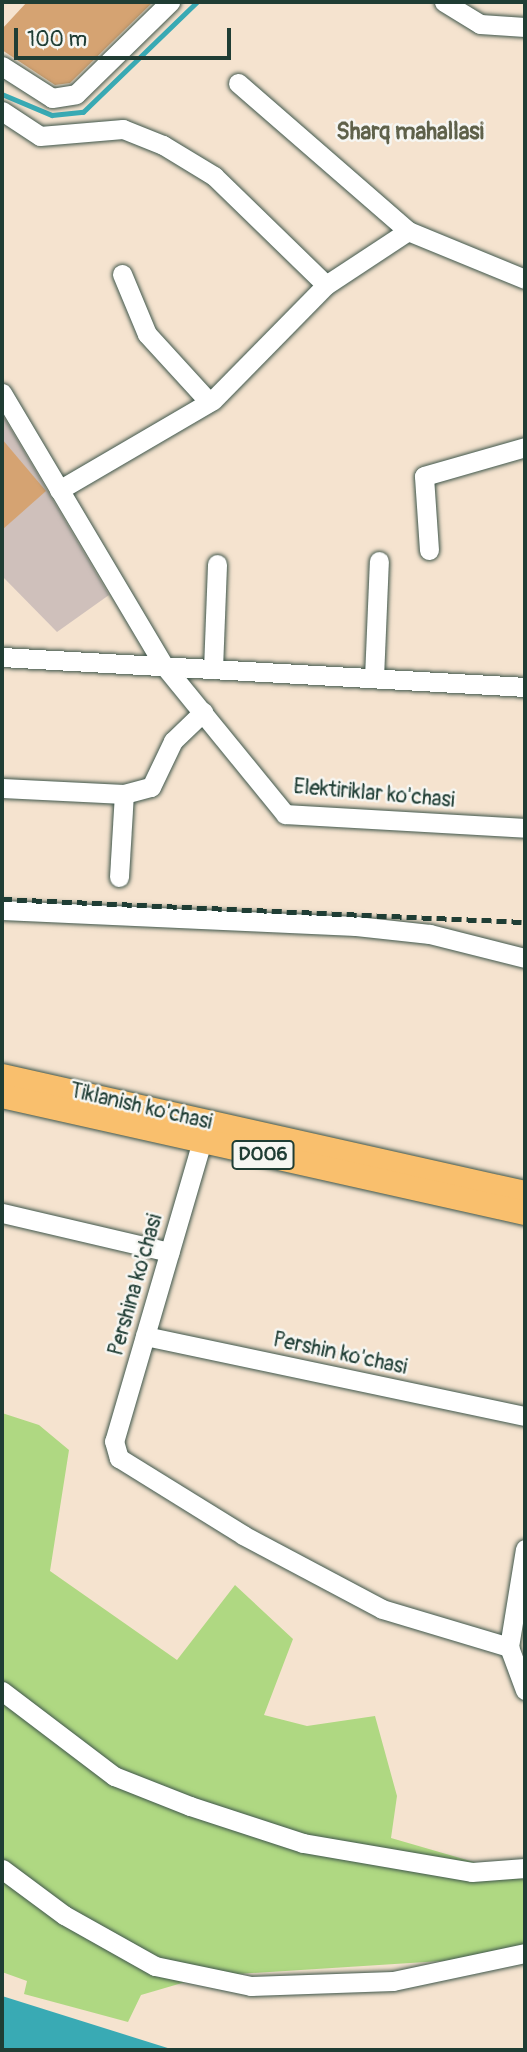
<!DOCTYPE html>
<style>
body{margin:0}
#map{position:relative;width:527px;height:2052px;overflow:hidden;background:#f5e3cf;font-family:Pangolin,sans-serif}
div>[style]{position:absolute}
.industrial>*{inset:0;background:#cfc0bb}
.green>*{inset:0;background:#afd882}
.water>*{inset:0;background:#39aab4}
.stream>*{height:4.5px;margin:-2.25px;padding:0 2.25px;transform-origin:2.25px;border-radius:2.25px;background:#39aab4}
.building>*{inset:0;background:#d5a372}
.roads{filter:drop-shadow(0 0 2px #3f564b) drop-shadow(0 0 2px #3f564b)}
.minor>*{height:19px;margin:-9.5px;padding:0 9.5px;transform-origin:9.5px;border-radius:9.5px;background:#fff}
.major>*{height:24px;margin:-12px;padding:0 12px;transform-origin:12px;border-radius:12px;background:#f9bf6d}
.rail>*{height:4.5px;margin-top:-2.25px;transform-origin:0;background:repeating-linear-gradient(90deg,#1f3d34 0 10px,transparent 0 15px)}
span{translate:-50% -50%;white-space:nowrap;text-align:center;line-height:1.15;-webkit-text-stroke:5px #f6f6f2;paint-order:stroke}
.shield-label span{padding:2px 5px;background:#f6f6f2;border:2px solid;border-radius:5px;-webkit-text-stroke-width:0}
.shield-label{font-size:19px;color:#1f3d34;font-weight:700}
.street-label{font-size:21px;color:#1f3d34}
.neighbourhood-label{font-size:23px;color:#5f614a;font-weight:700}
.frame{position:absolute;inset:0;border:4px solid #1f3d34;pointer-events:none}
.scale{position:absolute;left:14px;top:28px;width:217px;height:32px;box-sizing:border-box;border:4px solid #1f3d34;border-top:0;padding-left:9px;font-size:21px;line-height:24px;white-space:nowrap;color:#1f3d34;-webkit-text-stroke:5px #f6f6f2;paint-order:stroke}
</style>
<div id="map">
<div class="industrial">
<div style="clip-path:polygon(2px 414px,109px 595px,57px 632px,2px 576px)"></div>
</div>
<div class="green">
<div style="clip-path:polygon(2px 1413px,39px 1425px,69px 1450px,50px 1571px,177px 1660px,235px 1585px,293px 1639px,264px 1715px,307px 1726px,375px 1716px,397px 1796px,391px 1838px,519px 1875px,525px 1882px,525px 1945px,504px 1957px,206px 1976px,141px 1995px,128px 2022px,24px 1994px,27px 1981px,2px 1972px)"></div>
</div>
<div class="water">
<div style="clip-path:polygon(2px 1996px,174px 2050px,2px 2050px)"></div>
</div>
<div class="stream">
<div style="left:2px;top:94px;width:54px;rotate:22.8deg"></div>
<div style="left:52px;top:115px;width:31px;rotate:-6deg"></div>
<div style="left:83px;top:112px;width:158px;rotate:-44deg"></div>
</div>
<div class="building">
<div style="clip-path:polygon(27px 2px,153px 2px,70px 83px,55px 85px,2px 50px,2px 29px)"></div>
<div style="clip-path:polygon(2px 439px,46px 491px,2px 530px)"></div>
</div>
<div class="roads">
<div class="minor">
<div style="left:444px;top:2px;width:42px;rotate:31.4deg"></div>
<div style="left:480px;top:24px;width:45px;rotate:3.8deg"></div>
<div style="left:2px;top:66px;width:59px;rotate:32.6deg"></div>
<div style="left:52px;top:98px;width:24px;rotate:-9deg"></div>
<div style="left:76px;top:94px;width:132px;rotate:-44.4deg"></div>
<div style="left:238px;top:83px;width:225px;rotate:41deg"></div>
<div style="left:408px;top:231px;width:126px;rotate:22.3deg"></div>
<div style="left:2px;top:111px;width:45px;rotate:33.3deg"></div>
<div style="left:40px;top:136px;width:83px;rotate:-4.8deg"></div>
<div style="left:123px;top:129px;width:43px;rotate:21.8deg"></div>
<div style="left:163px;top:145px;width:60px;rotate:31.3deg"></div>
<div style="left:214px;top:176px;width:156px;rotate:44.2deg"></div>
<div style="left:122px;top:274px;width:65px;rotate:67.4deg"></div>
<div style="left:147px;top:334px;width:92px;rotate:47.6deg"></div>
<div style="left:2px;top:393px;width:314px;rotate:59.3deg"></div>
<div style="left:162px;top:663px;width:195px;rotate:50.8deg"></div>
<div style="left:285px;top:814px;width:240px;rotate:3.3deg"></div>
<div style="left:59px;top:490px;width:178px;rotate:-30.3deg"></div>
<div style="left:213px;top:400px;width:161px;rotate:-45.5deg"></div>
<div style="left:326px;top:285px;width:98px;rotate:-33.4deg"></div>
<div style="left:429px;top:550px;width:74px;rotate:-93.9deg"></div>
<div style="left:424px;top:476px;width:105px;rotate:-16deg"></div>
<div style="left:2px;top:657px;width:524px;rotate:3.28deg"></div>
<div style="left:213px;top:669px;width:105px;rotate:-87.8deg"></div>
<div style="left:374px;top:678px;width:117px;rotate:-87.6deg"></div>
<div style="left:2px;top:788px;width:122px;rotate:2.8deg"></div>
<div style="left:124px;top:794px;width:28px;rotate:-15deg"></div>
<div style="left:151px;top:787px;width:51px;rotate:-64.4deg"></div>
<div style="left:173px;top:741px;width:42px;rotate:-44deg"></div>
<div style="left:119px;top:877px;width:83px;rotate:-86.6deg"></div>
<div style="left:2px;top:910px;width:354px;rotate:2.6deg"></div>
<div style="left:356px;top:926px;width:74px;rotate:6.2deg"></div>
<div style="left:430px;top:934px;width:98px;rotate:14.2deg"></div>
<div style="left:202px;top:1141px;width:313px;rotate:106.3deg"></div>
<div style="left:114px;top:1441px;width:18px;rotate:74deg"></div>
<div style="left:119px;top:1458px;width:146px;rotate:31.8deg"></div>
<div style="left:243px;top:1535px;width:157px;rotate:28deg"></div>
<div style="left:382px;top:1609px;width:133px;rotate:16.7deg"></div>
<div style="left:2px;top:1213px;width:172px;rotate:13.1deg"></div>
<div style="left:145px;top:1336px;width:388px;rotate:11.9deg"></div>
<div style="left:525px;top:1549px;width:99px;rotate:99.3deg"></div>
<div style="left:509px;top:1647px;width:46px;rotate:69.6deg"></div>
<div style="left:2px;top:1691px;width:141px;rotate:37.2deg"></div>
<div style="left:114px;top:1776px;width:82px;rotate:21.5deg"></div>
<div style="left:190px;top:1806px;width:119px;rotate:18.1deg"></div>
<div style="left:303px;top:1843px;width:171px;rotate:9.7deg"></div>
<div style="left:472px;top:1872px;width:53px;rotate:-4.3deg"></div>
<div style="left:2px;top:1869px;width:77px;rotate:36.6deg"></div>
<div style="left:64px;top:1915px;width:104px;rotate:29.3deg"></div>
<div style="left:155px;top:1966px;width:98px;rotate:11.8deg"></div>
<div style="left:251px;top:1986px;width:142px;rotate:-2deg"></div>
<div style="left:393px;top:1981px;width:135px;rotate:-12deg"></div>
</div>
<div class="major">
<div style="left:2px;top:1076px;width:536px;rotate:12.61deg"></div>
<div style="left:2px;top:1096px;width:536px;rotate:12.61deg"></div>
</div>
</div>
<div class="rail">
<div style="left:2px;top:899px;width:524px;rotate:2.52deg"></div>
</div>
<div class="shield-label">
<span style="left:263px;top:1155px">D006</span>
</div>
<div class="street-label">
<span style="left:374px;top:794px;rotate:5deg">Elektiriklar ko'chasi</span>
<span style="left:141px;top:1107px;rotate:13deg">Tiklanish ko'chasi</span>
<span style="left:136px;top:1285px;rotate:-74deg">Pershina ko'chasi</span>
<span style="left:340px;top:1354px;rotate:12deg">Pershin ko'chasi</span>
</div>
<div class="neighbourhood-label">
<span style="left:410px;top:132px">Sharq mahallasi</span>
</div>
<div class="frame"></div>
<div class="scale">100 m</div>
</div>
